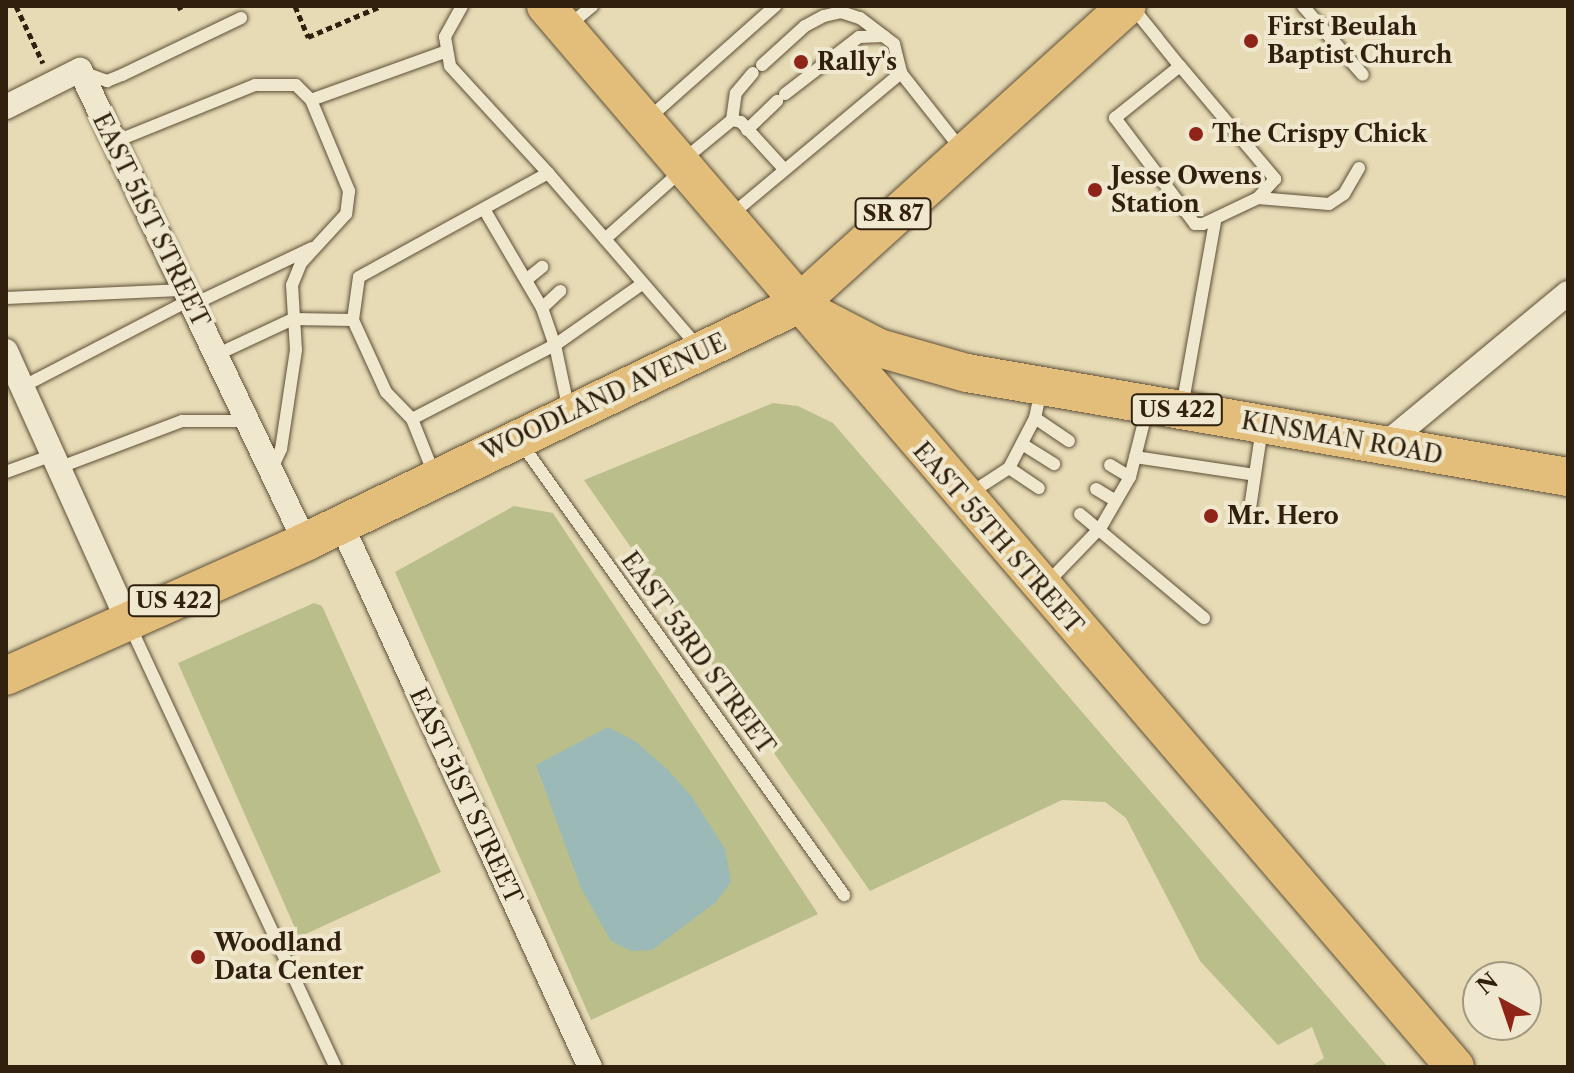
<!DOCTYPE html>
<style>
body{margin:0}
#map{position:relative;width:1574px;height:1073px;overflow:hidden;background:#e6dbb5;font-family:"Libre Caslon Text",serif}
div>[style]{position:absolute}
.green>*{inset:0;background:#b9be8a}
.water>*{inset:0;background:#9ab9b7}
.path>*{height:5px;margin-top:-2.5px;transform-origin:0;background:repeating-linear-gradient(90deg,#30200d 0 6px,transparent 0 10px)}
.roads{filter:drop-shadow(0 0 2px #5e4f37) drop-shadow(0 0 2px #5e4f37)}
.lane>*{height:12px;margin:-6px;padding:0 6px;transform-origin:6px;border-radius:6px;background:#efe8cf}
.street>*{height:24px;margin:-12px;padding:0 12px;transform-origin:12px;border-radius:12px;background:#efe8cf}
.primary>*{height:38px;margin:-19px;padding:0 19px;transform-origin:19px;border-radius:19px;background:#e3be7a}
.dots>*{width:22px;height:22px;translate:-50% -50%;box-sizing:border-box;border:4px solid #efe8cf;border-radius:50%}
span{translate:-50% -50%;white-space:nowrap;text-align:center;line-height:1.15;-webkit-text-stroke:8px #efe8cf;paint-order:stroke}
.shield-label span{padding:2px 6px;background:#efe8cf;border:2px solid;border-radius:6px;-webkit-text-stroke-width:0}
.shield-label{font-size:22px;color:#30200d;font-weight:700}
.poi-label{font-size:24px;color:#30200d;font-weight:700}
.left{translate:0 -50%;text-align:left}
.street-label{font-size:24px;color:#30200d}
.frame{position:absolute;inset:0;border:8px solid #30200d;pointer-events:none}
.north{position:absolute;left:1462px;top:961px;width:80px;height:80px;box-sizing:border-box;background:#efe8cf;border:2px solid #a39881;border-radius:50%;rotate:320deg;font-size:22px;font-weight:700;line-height:32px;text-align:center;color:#30200d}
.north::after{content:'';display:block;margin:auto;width:28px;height:36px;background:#8f2418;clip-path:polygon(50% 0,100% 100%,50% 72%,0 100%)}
</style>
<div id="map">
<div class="green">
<div style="clip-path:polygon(773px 403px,798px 406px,833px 423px,1388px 1067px,1310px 1067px,1324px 1058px,1312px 1027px,1278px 1045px,1200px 961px,1126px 818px,1105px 802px,1062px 800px,870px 891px,584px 480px)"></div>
<div style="clip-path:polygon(514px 506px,553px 513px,818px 914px,591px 1020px,395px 572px)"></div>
<div style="clip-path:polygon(314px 603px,322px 606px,441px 872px,299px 937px,178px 663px)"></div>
</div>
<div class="water">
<div style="clip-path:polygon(608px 727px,635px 741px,667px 769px,692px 797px,725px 849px,731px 882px,716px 902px,652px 950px,631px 951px,611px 941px,581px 888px,536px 765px)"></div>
</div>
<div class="path">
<div style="left:16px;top:6px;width:63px;rotate:64.7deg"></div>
<div style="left:179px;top:6px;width:4px;rotate:63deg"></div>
<div style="left:295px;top:6px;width:34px;rotate:67deg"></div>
<div style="left:308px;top:37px;width:79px;rotate:-23deg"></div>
</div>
<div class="roads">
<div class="lane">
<div style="left:462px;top:6px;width:35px;rotate:119deg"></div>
<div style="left:445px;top:37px;width:29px;rotate:80deg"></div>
<div style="left:450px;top:66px;width:145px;rotate:47.5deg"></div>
<div style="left:1303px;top:6px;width:91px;rotate:49deg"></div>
<div style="left:1133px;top:8px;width:38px;rotate:51deg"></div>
<div style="left:1157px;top:38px;width:36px;rotate:51deg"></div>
<div style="left:1180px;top:66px;width:148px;rotate:49.9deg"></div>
<div style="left:1275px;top:179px;width:25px;rotate:132deg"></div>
<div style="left:1258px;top:198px;width:61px;rotate:154.7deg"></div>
<div style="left:1203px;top:224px;width:8px;rotate:180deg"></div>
<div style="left:1195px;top:224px;width:133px;rotate:-127deg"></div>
<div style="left:1115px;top:118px;width:83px;rotate:-38.7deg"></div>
<div style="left:567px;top:27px;width:33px;rotate:-40deg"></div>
<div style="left:762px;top:65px;width:58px;rotate:-42.2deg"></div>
<div style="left:805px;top:26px;width:21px;rotate:-28deg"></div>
<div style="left:824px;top:16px;width:17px;rotate:-13deg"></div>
<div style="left:841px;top:12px;width:20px;rotate:18deg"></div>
<div style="left:860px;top:18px;width:43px;rotate:37.4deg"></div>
<div style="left:894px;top:44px;width:30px;rotate:76deg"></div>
<div style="left:901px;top:73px;width:97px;rotate:51.7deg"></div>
<div style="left:82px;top:72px;width:27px;rotate:20deg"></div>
<div style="left:107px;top:81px;width:16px;rotate:-22deg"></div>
<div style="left:122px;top:75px;width:132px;rotate:-25.6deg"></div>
<div style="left:785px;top:94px;width:93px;rotate:-37.6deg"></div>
<div style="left:859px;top:37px;width:25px;rotate:-2deg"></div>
<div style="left:311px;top:100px;width:141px;rotate:-19.8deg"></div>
<div style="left:649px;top:118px;width:169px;rotate:-41.6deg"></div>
<div style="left:732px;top:120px;width:27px;rotate:-82deg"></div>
<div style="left:736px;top:93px;width:26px;rotate:-50deg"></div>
<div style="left:747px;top:130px;width:42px;rotate:-44deg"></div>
<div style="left:114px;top:142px;width:152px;rotate:-22deg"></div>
<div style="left:255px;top:85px;width:41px"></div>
<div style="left:296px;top:85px;width:21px;rotate:45deg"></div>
<div style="left:311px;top:100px;width:99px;rotate:67.3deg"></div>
<div style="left:349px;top:191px;width:23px;rotate:97deg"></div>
<div style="left:346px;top:214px;width:67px;rotate:132.6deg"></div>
<div style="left:301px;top:263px;width:24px;rotate:112deg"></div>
<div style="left:292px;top:285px;width:65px;rotate:86.5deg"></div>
<div style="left:296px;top:350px;width:100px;rotate:98.6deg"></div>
<div style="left:281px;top:449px;width:23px;rotate:115deg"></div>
<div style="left:682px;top:161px;width:65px;rotate:-39.4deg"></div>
<div style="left:732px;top:120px;width:9px;rotate:13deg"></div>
<div style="left:741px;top:122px;width:64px;rotate:47.5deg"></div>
<div style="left:1258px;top:198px;width:71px;rotate:4.8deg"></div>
<div style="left:1329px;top:204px;width:18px;rotate:-34deg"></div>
<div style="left:1344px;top:194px;width:30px;rotate:-60deg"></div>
<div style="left:484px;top:209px;width:115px;rotate:59.6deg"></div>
<div style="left:542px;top:308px;width:39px;rotate:71deg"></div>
<div style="left:555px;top:345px;width:106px;rotate:-35deg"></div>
<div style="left:731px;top:215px;width:222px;rotate:-39.9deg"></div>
<div style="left:605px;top:239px;width:101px;rotate:-41.8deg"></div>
<div style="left:526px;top:280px;width:21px;rotate:-39deg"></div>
<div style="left:6px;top:298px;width:179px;rotate:-2.6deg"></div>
<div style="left:192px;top:305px;width:133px;rotate:-25.4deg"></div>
<div style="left:542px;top:308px;width:25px;rotate:-43deg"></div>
<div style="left:216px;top:355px;width:85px;rotate:-25.1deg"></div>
<div style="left:293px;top:319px;width:60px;rotate:1deg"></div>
<div style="left:22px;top:387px;width:189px;rotate:-27.4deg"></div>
<div style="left:1182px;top:407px;width:189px;rotate:-79.9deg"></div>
<div style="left:1035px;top:418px;width:41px;rotate:34.1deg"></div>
<div style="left:412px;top:419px;width:161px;rotate:-27.4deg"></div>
<div style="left:555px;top:345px;width:67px;rotate:78deg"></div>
<div style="left:521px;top:443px;width:556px;rotate:54.45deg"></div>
<div style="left:1022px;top:444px;width:38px;rotate:32deg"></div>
<div style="left:1135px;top:457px;width:121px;rotate:8.5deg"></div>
<div style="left:1110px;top:465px;width:23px;rotate:31deg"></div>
<div style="left:58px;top:468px;width:133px;rotate:-20.8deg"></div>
<div style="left:182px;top:421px;width:65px"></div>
<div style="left:1009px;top:468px;width:36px;rotate:34deg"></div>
<div style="left:6px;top:472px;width:50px;rotate:-19.9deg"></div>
<div style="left:434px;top:474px;width:59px;rotate:-111.8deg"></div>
<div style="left:412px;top:419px;width:37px;rotate:-134deg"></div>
<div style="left:386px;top:392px;width:79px;rotate:-114.6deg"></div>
<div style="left:353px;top:320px;width:43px;rotate:-82.1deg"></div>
<div style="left:359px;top:277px;width:216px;rotate:-28.8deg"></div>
<div style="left:548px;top:173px;width:230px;rotate:49.2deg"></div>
<div style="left:1096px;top:489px;width:23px;rotate:31deg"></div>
<div style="left:969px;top:494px;width:48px;rotate:-33deg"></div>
<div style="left:1009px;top:468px;width:56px;rotate:-62.5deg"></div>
<div style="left:1035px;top:418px;width:30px;rotate:-78deg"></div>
<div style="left:1080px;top:514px;width:162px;rotate:40deg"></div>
<div style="left:1249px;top:515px;width:88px;rotate:-81.5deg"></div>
<div style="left:1047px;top:583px;width:78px;rotate:-46deg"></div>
<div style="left:1101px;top:527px;width:58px;rotate:-59.9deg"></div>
<div style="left:1130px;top:477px;width:69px;rotate:-75.8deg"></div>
<div style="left:129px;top:624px;width:489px;rotate:65deg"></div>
</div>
<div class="street">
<div style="left:6px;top:107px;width:83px;rotate:-26.6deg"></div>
<div style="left:80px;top:70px;width:523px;rotate:64.51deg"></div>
<div style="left:6px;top:351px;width:296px;rotate:65.7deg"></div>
<div style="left:1383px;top:446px;width:240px;rotate:-39.6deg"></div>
<div style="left:341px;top:524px;width:597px;rotate:65.37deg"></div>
</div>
<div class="primary">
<div style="left:546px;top:6px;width:1397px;rotate:49.41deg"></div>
<div style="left:817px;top:316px;width:70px;rotate:27.3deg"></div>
<div style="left:879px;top:348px;width:91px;rotate:15.9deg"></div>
<div style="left:967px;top:373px;width:610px;rotate:9.82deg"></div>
<div style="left:6px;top:676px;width:328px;rotate:-24.1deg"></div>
<div style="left:305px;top:542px;width:546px;rotate:-25.72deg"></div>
<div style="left:797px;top:305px;width:445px;rotate:-42.2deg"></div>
</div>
</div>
<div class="dots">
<div style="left:1251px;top:41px;background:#8f2418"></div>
<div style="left:801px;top:62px;background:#8f2418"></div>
<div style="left:1196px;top:134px;background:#8f2418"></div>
<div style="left:1095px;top:190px;background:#8f2418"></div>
<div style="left:1211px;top:516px;background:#8f2418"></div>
<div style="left:198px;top:957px;background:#8f2418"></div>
</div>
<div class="shield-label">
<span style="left:893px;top:214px">SR 87</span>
<span style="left:1177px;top:410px">US 422</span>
<span style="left:174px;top:601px">US 422</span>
</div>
<div class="poi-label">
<span class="left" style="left:1267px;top:41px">First Beulah<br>Baptist Church</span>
<span class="left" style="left:817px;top:62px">Rally's</span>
<span class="left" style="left:1212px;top:134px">The Crispy Chick</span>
<span class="left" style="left:1111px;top:190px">Jesse Owens<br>Station</span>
<span class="left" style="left:1227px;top:516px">Mr. Hero</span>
<span class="left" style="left:214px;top:957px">Woodland<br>Data Center</span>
</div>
<div class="street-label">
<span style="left:151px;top:220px;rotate:64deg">EAST 51ST STREET</span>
<span style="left:604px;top:397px;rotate:-25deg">WOODLAND AVENUE</span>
<span style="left:1342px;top:438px;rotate:10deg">KINSMAN ROAD</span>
<span style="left:998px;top:538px;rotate:49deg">EAST 55TH STREET</span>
<span style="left:698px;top:653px;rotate:54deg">EAST 53RD STREET</span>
<span style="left:466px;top:796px;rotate:65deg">EAST 51ST STREET</span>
</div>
<div class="frame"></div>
<div class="north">N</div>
</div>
